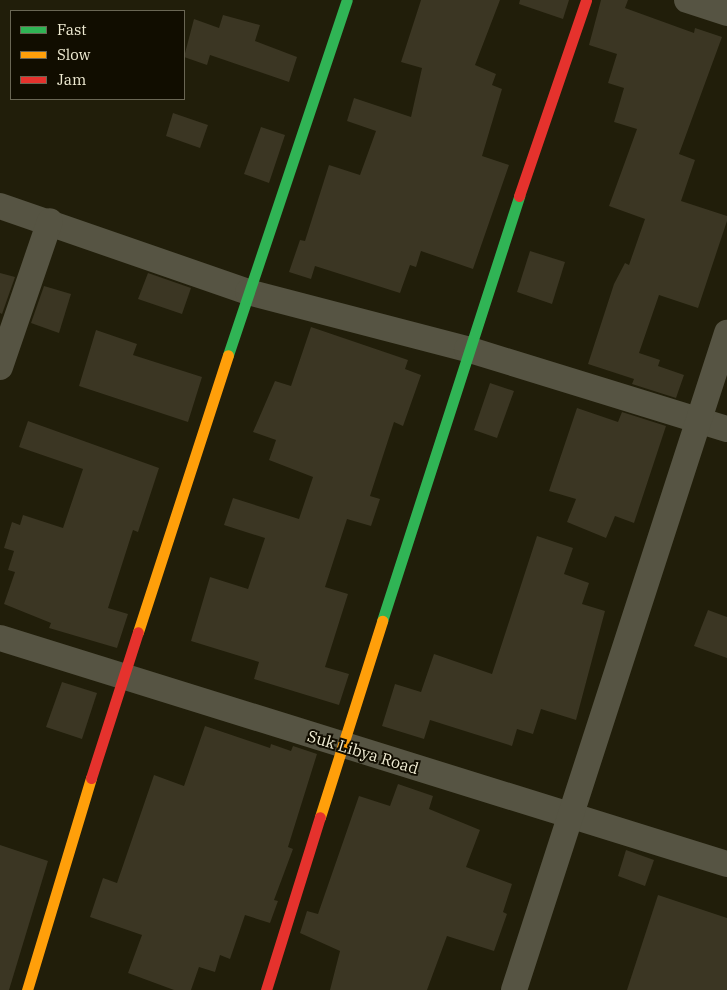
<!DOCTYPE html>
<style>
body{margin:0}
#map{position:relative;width:727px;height:990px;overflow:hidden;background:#211e0a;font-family:"IBM Plex Serif",serif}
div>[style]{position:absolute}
.building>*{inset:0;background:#3b3623}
.street>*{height:26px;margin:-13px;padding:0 13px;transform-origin:13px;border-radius:13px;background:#565443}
.fast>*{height:11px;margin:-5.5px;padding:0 5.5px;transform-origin:5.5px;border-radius:5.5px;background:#30b455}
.slow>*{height:11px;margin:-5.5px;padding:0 5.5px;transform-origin:5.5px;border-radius:5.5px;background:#ff9f0a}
.jam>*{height:11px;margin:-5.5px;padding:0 5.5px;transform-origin:5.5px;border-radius:5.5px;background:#e5322d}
span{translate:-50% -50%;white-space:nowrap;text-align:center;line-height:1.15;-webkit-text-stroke:4px #110d00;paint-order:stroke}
.street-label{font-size:16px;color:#efebd2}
.legend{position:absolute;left:10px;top:10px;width:175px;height:90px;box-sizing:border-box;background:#110d00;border:1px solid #6a6654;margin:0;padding:6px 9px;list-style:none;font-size:15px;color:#efebd2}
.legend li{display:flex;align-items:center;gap:10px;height:25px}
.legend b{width:25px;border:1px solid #6a6654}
</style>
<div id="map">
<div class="building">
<div style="clip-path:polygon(421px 0,500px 0,475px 65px,496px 74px,492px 85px,502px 89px,482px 156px,509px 165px,473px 269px,421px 251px,416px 267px,410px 265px,400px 293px,315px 266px,311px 279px,289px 272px,300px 240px,305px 241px,329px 165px,360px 175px,376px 131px,347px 121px,354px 98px,411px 117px,422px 68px,401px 62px)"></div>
<div style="clip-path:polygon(520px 0,569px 0,563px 19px,519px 4px)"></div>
<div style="clip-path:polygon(601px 0,628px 0,625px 8px,694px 33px,695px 28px,722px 37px,679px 154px,695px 160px,681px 201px,727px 216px,727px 221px,698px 308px,659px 295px,639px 353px,660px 360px,658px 366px,684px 375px,676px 398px,632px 384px,634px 379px,588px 364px,614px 284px,625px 263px,629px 265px,645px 219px,609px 206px,637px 129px,614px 122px,624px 88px,608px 83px,617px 54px,589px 45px)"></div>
<div style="clip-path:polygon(223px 15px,260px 25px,255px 41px,297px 57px,289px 82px,210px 55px,207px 65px,184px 57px,194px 19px,219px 28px)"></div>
<div style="clip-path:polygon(173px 113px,208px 125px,200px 148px,166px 136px)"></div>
<div style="clip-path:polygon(261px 127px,285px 135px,269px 183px,244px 174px)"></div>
<div style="clip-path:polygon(530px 251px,565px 262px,552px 304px,517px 292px)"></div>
<div style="clip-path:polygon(0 273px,15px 277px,2px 314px,0 313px)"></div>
<div style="clip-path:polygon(148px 273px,191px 288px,182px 314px,138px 299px)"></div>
<div style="clip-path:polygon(44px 286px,71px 294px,59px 333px,31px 323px)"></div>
<div style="clip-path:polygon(311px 327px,408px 360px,405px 369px,421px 375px,403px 426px,394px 422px,370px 496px,380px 499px,371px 526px,347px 519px,325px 587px,348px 594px,325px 667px,349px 674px,339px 705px,254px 679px,259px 662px,191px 641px,210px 577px,248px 589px,265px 538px,224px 525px,233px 498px,299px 519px,313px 477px,269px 460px,276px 440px,253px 432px,275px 381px,291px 386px)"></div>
<div style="clip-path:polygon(96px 330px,137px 344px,133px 355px,202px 377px,188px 422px,79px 386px)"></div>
<div style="clip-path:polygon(490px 383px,514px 391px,497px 438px,474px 430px)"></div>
<div style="clip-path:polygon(577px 408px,618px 422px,622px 412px,666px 426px,634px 523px,615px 516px,606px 538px,567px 522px,576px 499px,549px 491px)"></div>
<div style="clip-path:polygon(28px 421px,159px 468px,138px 532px,133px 530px,108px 608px,128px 614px,117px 648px,49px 628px,51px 623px,4px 604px,15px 572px,8px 570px,14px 551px,4px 548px,12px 522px,20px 525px,23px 515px,63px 528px,83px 469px,19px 447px)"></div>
<div style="clip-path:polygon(537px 536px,573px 548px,564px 574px,589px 583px,582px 604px,605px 611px,576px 720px,541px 709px,533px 734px,517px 729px,512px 746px,430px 720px,424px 739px,382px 726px,395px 684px,421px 692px,434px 654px,492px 674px)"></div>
<div style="clip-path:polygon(708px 610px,727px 617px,727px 658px,694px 646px)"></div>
<div style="clip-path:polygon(62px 682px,97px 693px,82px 739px,46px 727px)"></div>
<div style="clip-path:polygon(205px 726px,270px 748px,271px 744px,291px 751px,293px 746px,317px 754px,288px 847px,293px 849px,274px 900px,278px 901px,270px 923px,245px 915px,230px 959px,220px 955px,215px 972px,199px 967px,191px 990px,174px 990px,128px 973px,142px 935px,90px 917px,103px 878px,117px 883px,154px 775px,184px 786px)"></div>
<div style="clip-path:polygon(398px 784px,433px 796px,429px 809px,480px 830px,466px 867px,512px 884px,503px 912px,507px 914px,494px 951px,447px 936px,427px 990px,330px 990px,340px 951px,300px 933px,307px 911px,318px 914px,359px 796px,390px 806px)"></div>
<div style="clip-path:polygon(0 845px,48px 861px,9px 990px,0 990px)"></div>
<div style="clip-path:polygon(626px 850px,654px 860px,645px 886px,618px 876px)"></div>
<div style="clip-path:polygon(658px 895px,727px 918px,727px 990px,627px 990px)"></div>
</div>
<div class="street">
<div style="left:687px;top:0;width:42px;rotate:18deg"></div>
<div style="left:0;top:206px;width:262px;rotate:19.1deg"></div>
<div style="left:248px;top:292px;width:226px;rotate:14.6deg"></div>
<div style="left:467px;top:349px;width:272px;rotate:17.1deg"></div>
<div style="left:0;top:367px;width:154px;rotate:-71.1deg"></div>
<div style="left:0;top:638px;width:761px;rotate:17.27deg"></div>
<div style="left:514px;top:990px;width:691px;rotate:-72.04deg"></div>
</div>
<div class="fast">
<div style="left:228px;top:355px;width:374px;rotate:-71.5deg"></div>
<div style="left:382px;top:621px;width:447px;rotate:-72.1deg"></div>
</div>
<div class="slow">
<div style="left:138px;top:632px;width:291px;rotate:-72deg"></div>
<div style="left:320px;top:817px;width:206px;rotate:-72.4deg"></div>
<div style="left:27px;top:990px;width:221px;rotate:-73.2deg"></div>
</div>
<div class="jam">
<div style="left:519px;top:196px;width:207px;rotate:-71.1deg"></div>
<div style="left:91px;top:778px;width:153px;rotate:-72.2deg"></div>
<div style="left:266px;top:990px;width:181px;rotate:-72.7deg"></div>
</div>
<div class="street-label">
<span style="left:363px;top:752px;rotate:17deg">Suk Libya Road</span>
</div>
<ul class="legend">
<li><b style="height:6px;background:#30b455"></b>Fast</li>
<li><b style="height:6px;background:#ff9f0a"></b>Slow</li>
<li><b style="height:6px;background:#e5322d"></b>Jam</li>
</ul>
</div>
